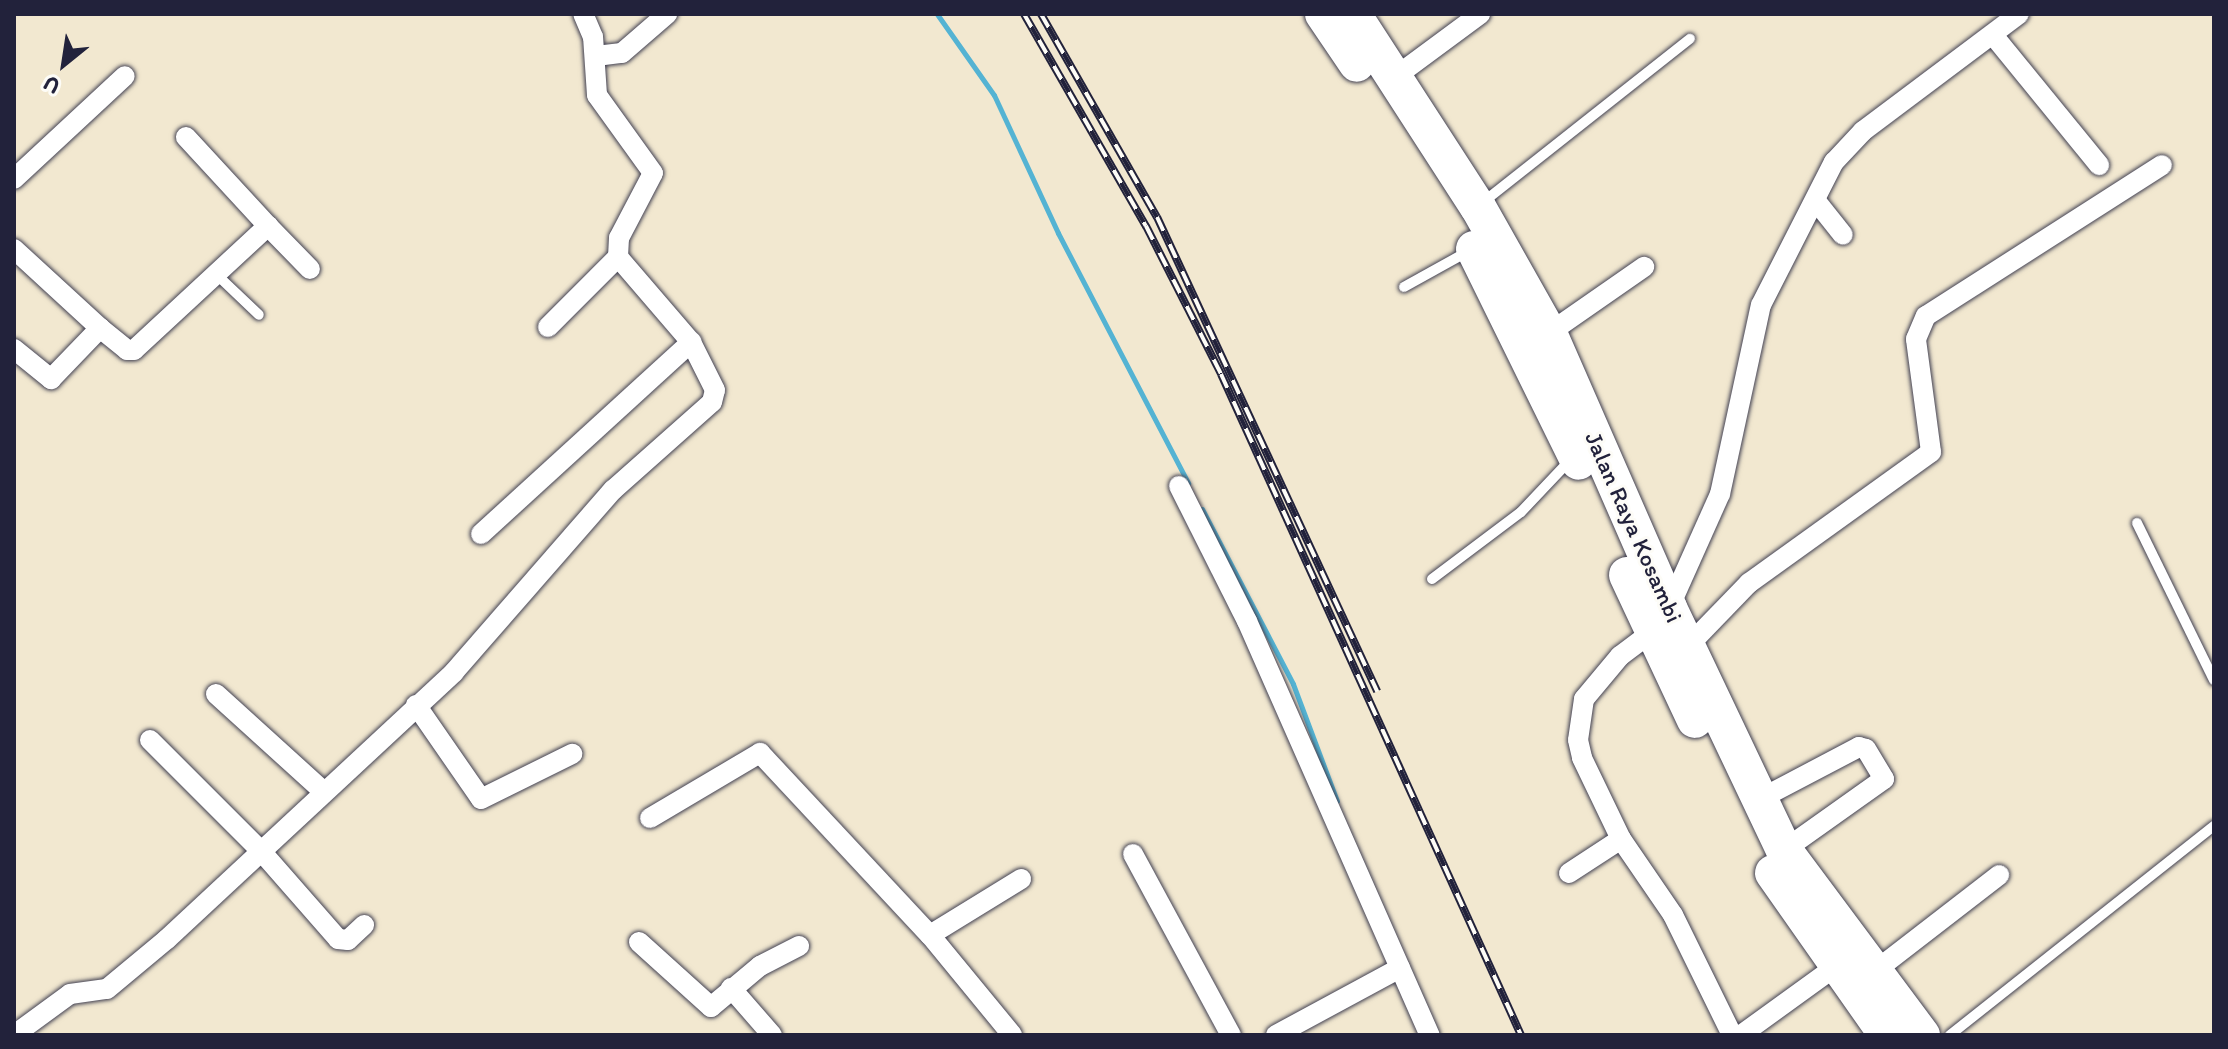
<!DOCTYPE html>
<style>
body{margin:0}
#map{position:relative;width:2228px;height:1049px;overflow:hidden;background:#f2e8d0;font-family:Itim,sans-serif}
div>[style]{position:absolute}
.stream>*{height:5px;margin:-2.5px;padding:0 2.5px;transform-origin:2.5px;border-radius:2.5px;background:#54b3d3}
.roads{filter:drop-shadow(0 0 2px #414051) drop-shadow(0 0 2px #414051)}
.lane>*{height:10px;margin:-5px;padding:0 5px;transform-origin:5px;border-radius:5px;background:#fff}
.street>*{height:20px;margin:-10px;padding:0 10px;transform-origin:10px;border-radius:10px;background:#fff}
.highway>*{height:36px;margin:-18px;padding:0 18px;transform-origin:18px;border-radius:18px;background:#fff}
.rail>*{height:8px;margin-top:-4px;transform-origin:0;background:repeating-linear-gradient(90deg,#fdfcf7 0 15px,#22223b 0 30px);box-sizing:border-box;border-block:2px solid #22223b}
span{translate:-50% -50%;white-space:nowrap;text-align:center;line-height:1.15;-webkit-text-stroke:6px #fdfcf7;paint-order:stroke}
.street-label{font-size:24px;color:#22223b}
.frame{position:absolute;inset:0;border:16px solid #22223b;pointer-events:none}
.north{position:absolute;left:24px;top:24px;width:80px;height:80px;-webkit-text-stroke:6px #fdfcf7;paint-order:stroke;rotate:210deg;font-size:22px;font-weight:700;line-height:32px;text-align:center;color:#22223b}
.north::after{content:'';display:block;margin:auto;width:28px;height:36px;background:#22223b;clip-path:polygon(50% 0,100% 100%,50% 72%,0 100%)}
</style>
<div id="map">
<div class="stream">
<div style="left:937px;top:14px;width:99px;rotate:54.9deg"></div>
<div style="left:994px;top:95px;width:152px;rotate:65.1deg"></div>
<div style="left:1058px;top:233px;width:282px;rotate:62.5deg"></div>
<div style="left:1202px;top:509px;width:197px;rotate:62.5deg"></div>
<div style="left:1293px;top:684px;width:125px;rotate:69.4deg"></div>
</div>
<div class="roads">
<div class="lane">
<div style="left:1482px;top:203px;width:265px;rotate:-38.3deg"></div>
<div style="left:216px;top:274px;width:59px;rotate:43.6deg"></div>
<div style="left:1404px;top:287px;width:74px;rotate:-29deg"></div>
<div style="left:2137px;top:523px;width:175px;rotate:63.9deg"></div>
<div style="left:1432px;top:579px;width:111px;rotate:-37deg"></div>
<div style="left:1521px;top:512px;width:74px;rotate:-46.6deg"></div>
<div style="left:1950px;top:1035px;width:337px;rotate:-38.4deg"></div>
</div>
<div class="street">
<div style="left:1993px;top:35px;width:168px;rotate:50.8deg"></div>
<div style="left:596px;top:56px;width:26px;rotate:-7deg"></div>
<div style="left:622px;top:53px;width:60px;rotate:-40.9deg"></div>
<div style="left:1395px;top:77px;width:106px;rotate:-36.5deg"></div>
<div style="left:14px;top:179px;width:151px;rotate:-42.9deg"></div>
<div style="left:1816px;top:201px;width:43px;rotate:51.5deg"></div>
<div style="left:268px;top:226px;width:60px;rotate:45.7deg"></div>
<div style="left:14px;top:249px;width:117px;rotate:42.6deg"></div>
<div style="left:548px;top:327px;width:99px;rotate:-45deg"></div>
<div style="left:1549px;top:333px;width:116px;rotate:-34.8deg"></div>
<div style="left:14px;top:349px;width:48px;rotate:39deg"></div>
<div style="left:51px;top:379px;width:71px;rotate:-46.1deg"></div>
<div style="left:100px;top:328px;width:35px;rotate:39deg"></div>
<div style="left:127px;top:350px;width:7px"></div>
<div style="left:134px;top:350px;width:183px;rotate:-42.8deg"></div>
<div style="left:268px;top:226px;width:121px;rotate:-132.7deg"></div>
<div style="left:1179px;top:486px;width:151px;rotate:63.3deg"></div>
<div style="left:1247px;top:621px;width:453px;rotate:66.2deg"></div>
<div style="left:481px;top:534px;width:285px;rotate:-42.4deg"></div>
<div style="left:1669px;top:608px;width:125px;rotate:-65.9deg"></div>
<div style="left:1720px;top:494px;width:193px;rotate:-77.8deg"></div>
<div style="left:1761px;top:305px;width:161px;rotate:-63deg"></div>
<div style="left:1834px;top:162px;width:42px;rotate:-46.9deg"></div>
<div style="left:1863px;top:131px;width:195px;rotate:-36.9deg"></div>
<div style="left:1652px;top:632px;width:40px;rotate:143deg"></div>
<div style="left:1620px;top:656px;width:56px;rotate:129.9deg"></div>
<div style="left:1584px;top:699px;width:41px;rotate:98.3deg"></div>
<div style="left:1578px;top:740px;width:18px;rotate:77deg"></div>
<div style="left:1582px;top:758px;width:90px;rotate:64.3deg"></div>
<div style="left:1621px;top:839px;width:92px;rotate:55.6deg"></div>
<div style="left:1673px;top:915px;width:134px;rotate:63.8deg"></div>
<div style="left:1687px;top:647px;width:89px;rotate:-45.9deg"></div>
<div style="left:1749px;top:583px;width:224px;rotate:-35.7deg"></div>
<div style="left:1931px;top:452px;width:114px;rotate:-97.6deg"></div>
<div style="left:1916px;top:339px;width:25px;rotate:-67deg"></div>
<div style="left:1926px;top:316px;width:280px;rotate:-32.6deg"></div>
<div style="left:216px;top:694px;width:144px;rotate:42.2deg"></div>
<div style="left:416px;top:705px;width:114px;rotate:55.3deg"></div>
<div style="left:481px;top:799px;width:102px;rotate:-26.3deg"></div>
<div style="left:150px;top:740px;width:157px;rotate:45deg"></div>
<div style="left:261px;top:851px;width:117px;rotate:48.8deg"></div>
<div style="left:338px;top:939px;width:10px;rotate:6deg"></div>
<div style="left:348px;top:940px;width:22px;rotate:-43deg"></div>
<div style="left:1760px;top:799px;width:112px;rotate:-27.7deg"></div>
<div style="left:1859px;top:747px;width:7px;rotate:16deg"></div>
<div style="left:1866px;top:749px;width:35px;rotate:59deg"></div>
<div style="left:1884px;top:779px;width:123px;rotate:144.6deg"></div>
<div style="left:650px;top:818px;width:128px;rotate:-30.6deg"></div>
<div style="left:760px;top:753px;width:249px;rotate:47deg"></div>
<div style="left:930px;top:935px;width:129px;rotate:50.6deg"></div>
<div style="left:1133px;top:854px;width:206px;rotate:61.6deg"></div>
<div style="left:1569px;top:873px;width:62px;rotate:-33.2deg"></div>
<div style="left:930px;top:935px;width:107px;rotate:-31.6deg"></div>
<div style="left:639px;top:942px;width:97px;rotate:42.1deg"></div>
<div style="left:711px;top:1007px;width:64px;rotate:-39.9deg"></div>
<div style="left:760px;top:966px;width:44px;rotate:-27.1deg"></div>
<div style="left:1875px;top:971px;width:157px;rotate:-37.7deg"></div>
<div style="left:731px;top:988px;width:62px;rotate:48.9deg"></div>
<div style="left:14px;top:1035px;width:69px;rotate:-36.2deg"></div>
<div style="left:70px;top:994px;width:37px;rotate:-8deg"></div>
<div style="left:107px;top:989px;width:78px;rotate:-39.8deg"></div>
<div style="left:167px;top:939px;width:392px;rotate:-42.9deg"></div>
<div style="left:454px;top:672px;width:242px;rotate:-48.9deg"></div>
<div style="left:613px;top:490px;width:132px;rotate:-41.6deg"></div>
<div style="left:712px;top:402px;width:12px;rotate:-76deg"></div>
<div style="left:715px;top:390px;width:54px;rotate:-116.6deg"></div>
<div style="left:691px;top:342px;width:112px;rotate:-130.7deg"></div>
<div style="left:618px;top:257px;width:19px;rotate:-87deg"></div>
<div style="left:619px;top:238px;width:73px;rotate:-62.4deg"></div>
<div style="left:653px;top:173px;width:96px;rotate:-125.7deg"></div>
<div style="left:597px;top:95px;width:58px;rotate:-93.9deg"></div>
<div style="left:593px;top:37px;width:25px;rotate:-113deg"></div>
<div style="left:1276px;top:1035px;width:141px;rotate:-28.4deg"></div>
<div style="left:1741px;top:1035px;width:116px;rotate:-35.9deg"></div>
</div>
<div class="highway">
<div style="left:1323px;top:14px;width:60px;rotate:55.8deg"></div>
<div style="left:1353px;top:14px;width:230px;rotate:57.1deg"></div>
<div style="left:1478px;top:207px;width:145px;rotate:60.6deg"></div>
<div style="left:1549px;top:333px;width:300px;rotate:66.4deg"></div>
<div style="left:1669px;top:608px;width:268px;rotate:64.6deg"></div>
<div style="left:1784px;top:850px;width:231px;rotate:53.3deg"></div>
<div style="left:1474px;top:249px;width:237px;rotate:63.8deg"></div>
<div style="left:1627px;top:575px;width:160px;rotate:64.9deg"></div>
<div style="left:1773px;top:873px;width:198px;rotate:54.9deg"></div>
</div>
</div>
<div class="rail">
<div style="left:1024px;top:14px;width:245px;rotate:60.1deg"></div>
<div style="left:1146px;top:226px;width:166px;rotate:63.1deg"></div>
<div style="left:1221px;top:374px;width:726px;rotate:65.59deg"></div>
<div style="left:1041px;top:14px;width:234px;rotate:60.3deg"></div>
<div style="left:1157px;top:217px;width:523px;rotate:65.1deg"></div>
</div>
<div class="street-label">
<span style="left:1634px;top:527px;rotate:66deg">Jalan Raya Kosambi</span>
</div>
<div class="frame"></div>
<div class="north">U</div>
</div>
